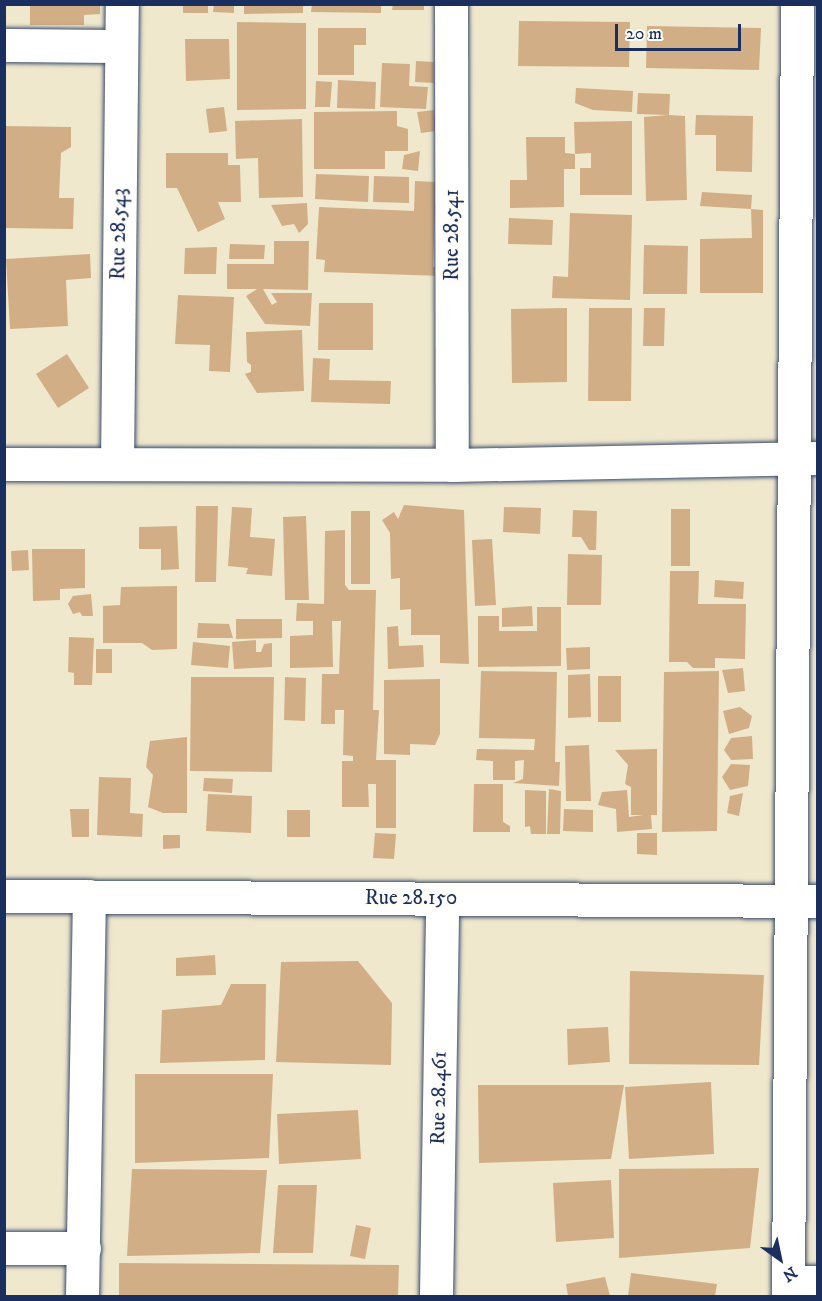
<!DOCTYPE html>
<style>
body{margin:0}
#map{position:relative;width:822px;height:1301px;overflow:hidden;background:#efe8cd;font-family:"IM FELL DW Pica",serif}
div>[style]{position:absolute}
.building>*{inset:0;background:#d2ae86}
.roads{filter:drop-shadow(0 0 2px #3b4b6f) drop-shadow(0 0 2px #3b4b6f)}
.street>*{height:33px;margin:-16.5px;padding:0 16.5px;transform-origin:16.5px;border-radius:16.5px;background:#fff}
span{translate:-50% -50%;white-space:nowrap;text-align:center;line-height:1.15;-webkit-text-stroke:4.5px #fdfcf7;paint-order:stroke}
.street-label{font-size:21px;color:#1b2f5e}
.frame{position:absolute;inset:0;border:6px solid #1b2f5e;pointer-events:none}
.north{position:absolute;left:750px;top:1229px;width:60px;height:60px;-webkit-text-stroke:4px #fdfcf7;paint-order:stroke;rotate:147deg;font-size:16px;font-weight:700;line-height:24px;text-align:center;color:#1b2f5e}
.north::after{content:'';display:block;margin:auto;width:21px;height:27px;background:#1b2f5e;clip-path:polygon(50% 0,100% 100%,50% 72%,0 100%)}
.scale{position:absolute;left:615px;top:24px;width:126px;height:27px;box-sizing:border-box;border:3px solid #1b2f5e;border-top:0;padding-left:8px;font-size:18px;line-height:21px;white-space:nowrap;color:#1b2f5e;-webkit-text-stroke:4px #fdfcf7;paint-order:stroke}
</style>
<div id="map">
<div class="building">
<div style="clip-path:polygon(30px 4px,100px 4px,100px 14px,84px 15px,84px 25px,30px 25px)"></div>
<div style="clip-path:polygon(183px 4px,208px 4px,208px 13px,183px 13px)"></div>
<div style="clip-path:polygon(214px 4px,234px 4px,234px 13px,213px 12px)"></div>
<div style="clip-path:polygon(244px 4px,303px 4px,303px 13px,244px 14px)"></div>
<div style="clip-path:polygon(312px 4px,381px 4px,381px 13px,311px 12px)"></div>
<div style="clip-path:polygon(393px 4px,424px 4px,424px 10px,392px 10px)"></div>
<div style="clip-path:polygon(519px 21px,630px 22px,629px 67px,518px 66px)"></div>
<div style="clip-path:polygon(237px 22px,306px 23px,306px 109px,237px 110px)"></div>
<div style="clip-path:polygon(647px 26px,761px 28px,759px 70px,646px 68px)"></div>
<div style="clip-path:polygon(318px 28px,366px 28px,366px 45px,354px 45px,354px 75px,318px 75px)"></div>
<div style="clip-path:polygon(185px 39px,229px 39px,230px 79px,186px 81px)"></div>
<div style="clip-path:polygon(416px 61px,434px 62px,434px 83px,415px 82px)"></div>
<div style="clip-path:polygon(382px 63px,410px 64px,409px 86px,428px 87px,426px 109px,380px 107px)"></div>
<div style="clip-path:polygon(338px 80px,376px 82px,375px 109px,337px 108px)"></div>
<div style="clip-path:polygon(316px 81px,332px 82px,330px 107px,315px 107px)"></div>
<div style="clip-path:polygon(576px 88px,633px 91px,632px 112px,593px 110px,575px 103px)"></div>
<div style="clip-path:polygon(638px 93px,670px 94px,669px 115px,685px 116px,687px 200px,646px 201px,644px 117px,668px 115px,637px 114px)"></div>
<div style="clip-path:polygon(224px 107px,227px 131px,209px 133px,206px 109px)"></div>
<div style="clip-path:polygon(434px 110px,436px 131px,421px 133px,417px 112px)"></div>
<div style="clip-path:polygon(397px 111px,397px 126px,408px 129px,408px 151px,385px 151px,385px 169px,314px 169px,314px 112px)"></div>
<div style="clip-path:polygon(696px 115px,753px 116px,752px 172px,716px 171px,716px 135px,695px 135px)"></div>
<div style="clip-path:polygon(302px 119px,303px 197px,259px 198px,258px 158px,236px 159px,235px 121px)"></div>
<div style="clip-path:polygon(632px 121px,632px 195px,580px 195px,580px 168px,591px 168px,591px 153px,575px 154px,574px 122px)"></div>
<div style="clip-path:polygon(4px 126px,71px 127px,71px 147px,61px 153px,59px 198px,74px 198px,73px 229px,4px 228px)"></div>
<div style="clip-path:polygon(526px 137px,565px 137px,565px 153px,575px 154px,575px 169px,564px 169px,564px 207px,510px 208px,510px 180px,527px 180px)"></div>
<div style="clip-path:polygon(420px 151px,418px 171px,402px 169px,404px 155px)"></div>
<div style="clip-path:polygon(166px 153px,228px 153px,228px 165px,240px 165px,241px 202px,218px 202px,225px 219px,198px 232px,177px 188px,166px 188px)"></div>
<div style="clip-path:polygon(316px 174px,369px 176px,368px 202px,315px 199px)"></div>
<div style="clip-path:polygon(374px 176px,409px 177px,409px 203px,373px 202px)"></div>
<div style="clip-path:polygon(415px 181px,436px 182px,433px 267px,441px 267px,441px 276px,324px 272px,325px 260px,316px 259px,319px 207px,414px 211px)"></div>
<div style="clip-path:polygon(702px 192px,752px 195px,751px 209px,700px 206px)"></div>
<div style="clip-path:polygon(307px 203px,308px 224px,299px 233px,294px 224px,282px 226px,271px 205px)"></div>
<div style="clip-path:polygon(751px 209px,763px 210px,763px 293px,700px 293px,700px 239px,752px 238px)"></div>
<div style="clip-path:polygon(570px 213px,632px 215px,630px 300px,552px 298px,553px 276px,568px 277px)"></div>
<div style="clip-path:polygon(509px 218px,553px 220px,552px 245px,508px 244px)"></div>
<div style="clip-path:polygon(274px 241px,309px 241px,308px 290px,263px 289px,272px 305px,277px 302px,271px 293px,312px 293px,310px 326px,265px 324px,246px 296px,257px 289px,227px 289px,227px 264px,274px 264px)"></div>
<div style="clip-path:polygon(230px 244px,265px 245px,264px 259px,229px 259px)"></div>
<div style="clip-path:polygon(644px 245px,688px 246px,687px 294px,643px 294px)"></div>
<div style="clip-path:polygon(217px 247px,216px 274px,184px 274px,185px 248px)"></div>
<div style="clip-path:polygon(90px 254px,91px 278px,66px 280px,68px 326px,10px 329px,6px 259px)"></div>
<div style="clip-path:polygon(178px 295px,234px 297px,230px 372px,209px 371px,210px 345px,175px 344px)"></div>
<div style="clip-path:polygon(319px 303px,373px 303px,373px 350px,318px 350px)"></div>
<div style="clip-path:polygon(567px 308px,567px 382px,512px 383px,511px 309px)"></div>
<div style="clip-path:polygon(589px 308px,632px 308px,631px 401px,588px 401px)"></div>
<div style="clip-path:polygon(644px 308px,665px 308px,664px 346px,643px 346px)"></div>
<div style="clip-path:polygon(302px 330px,304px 391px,257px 393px,245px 374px,251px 372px,251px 365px,247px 362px,246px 332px)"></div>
<div style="clip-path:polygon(67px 354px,89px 388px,58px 408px,36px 374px)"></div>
<div style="clip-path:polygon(313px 358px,330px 359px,329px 380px,391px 381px,390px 404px,311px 402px)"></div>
<div style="clip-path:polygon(404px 505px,464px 510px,469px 664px,440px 663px,440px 635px,411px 635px,411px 609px,400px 610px,400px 578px,391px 579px,390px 533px,382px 520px,394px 512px,398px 519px)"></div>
<div style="clip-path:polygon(196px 506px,218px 506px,216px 582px,195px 582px)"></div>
<div style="clip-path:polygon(232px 507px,252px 508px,250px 537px,275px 539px,272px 576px,246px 574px,248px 568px,228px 566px)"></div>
<div style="clip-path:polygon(504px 507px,541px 508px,540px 534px,503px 532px)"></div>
<div style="clip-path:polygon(671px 509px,690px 509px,690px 566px,671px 566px)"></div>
<div style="clip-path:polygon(573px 510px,597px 511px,596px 550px,589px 550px,581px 537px,572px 537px)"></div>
<div style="clip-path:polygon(351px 511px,370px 511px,370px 584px,351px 584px)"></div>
<div style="clip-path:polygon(306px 516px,309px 600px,285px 600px,283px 517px)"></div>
<div style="clip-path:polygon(177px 526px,179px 569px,161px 570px,161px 549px,139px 549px,139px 527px)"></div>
<div style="clip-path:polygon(345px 530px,345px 585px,349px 590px,376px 590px,373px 710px,379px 710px,376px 760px,396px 760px,396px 828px,376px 828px,376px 784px,368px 784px,369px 807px,342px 807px,342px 761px,353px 761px,353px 756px,343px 755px,344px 710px,335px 710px,335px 724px,321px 724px,322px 674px,339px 674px,341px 621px,332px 621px,333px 667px,290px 668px,290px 636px,313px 635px,313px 621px,296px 621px,297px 603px,324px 604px,325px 531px)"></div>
<div style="clip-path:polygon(492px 539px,496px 605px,475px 606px,472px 540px)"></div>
<div style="clip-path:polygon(32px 549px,85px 549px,85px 588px,60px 589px,60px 600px,33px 601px)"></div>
<div style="clip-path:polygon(28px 550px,29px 570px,12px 571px,11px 551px)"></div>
<div style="clip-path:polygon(568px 554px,602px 555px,601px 605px,567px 605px)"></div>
<div style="clip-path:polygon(670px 571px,699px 571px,698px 604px,746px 604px,745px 659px,715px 658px,715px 668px,693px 668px,687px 662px,669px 662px)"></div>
<div style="clip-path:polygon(715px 580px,744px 582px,743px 599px,714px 597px)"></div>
<div style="clip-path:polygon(177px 586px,177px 649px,152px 650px,142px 643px,103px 643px,103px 606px,120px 605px,121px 587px)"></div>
<div style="clip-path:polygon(91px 594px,93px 616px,82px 616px,80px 612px,73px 614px,68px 604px,73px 596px)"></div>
<div style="clip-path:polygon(532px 606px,533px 626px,502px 627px,502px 608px)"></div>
<div style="clip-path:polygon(537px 607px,561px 607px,561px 666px,478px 667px,478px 616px,499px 616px,499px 631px,537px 631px)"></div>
<div style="clip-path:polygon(236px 619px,282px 619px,282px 638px,236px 639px)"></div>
<div style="clip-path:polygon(198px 623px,229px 624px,233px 638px,197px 638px)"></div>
<div style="clip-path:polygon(398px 626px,399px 646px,423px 645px,424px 667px,388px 669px,387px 627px)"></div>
<div style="clip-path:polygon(69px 637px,94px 638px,92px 685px,74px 685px,74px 673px,68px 672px)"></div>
<div style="clip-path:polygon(256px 640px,256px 652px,261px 652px,264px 644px,272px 643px,272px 667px,234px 669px,232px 642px)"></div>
<div style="clip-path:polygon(193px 642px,230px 646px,228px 668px,191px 665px)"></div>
<div style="clip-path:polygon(590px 647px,590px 669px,567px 670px,566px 648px)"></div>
<div style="clip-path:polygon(96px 649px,112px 649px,112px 673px,96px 673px)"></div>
<div style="clip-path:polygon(743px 668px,745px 691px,728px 693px,722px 670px)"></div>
<div style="clip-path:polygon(481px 671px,557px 672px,555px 762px,560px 762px,559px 786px,513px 783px,523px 779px,524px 760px,515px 761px,515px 780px,493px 780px,493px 761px,476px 760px,477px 749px,534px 750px,535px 739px,479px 738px)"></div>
<div style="clip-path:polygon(719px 671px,717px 831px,662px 832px,664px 672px)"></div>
<div style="clip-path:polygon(590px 674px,591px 717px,568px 718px,568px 675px)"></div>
<div style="clip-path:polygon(598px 676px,621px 676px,621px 722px,598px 722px)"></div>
<div style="clip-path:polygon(191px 677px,274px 677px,272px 772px,190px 771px)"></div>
<div style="clip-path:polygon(285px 677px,306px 678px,305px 721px,284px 720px)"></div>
<div style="clip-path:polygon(440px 679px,440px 734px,435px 745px,410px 744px,410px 755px,384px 754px,384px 680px)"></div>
<div style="clip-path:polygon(740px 707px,752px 716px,749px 728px,729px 734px,723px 711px)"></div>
<div style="clip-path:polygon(752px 736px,753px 759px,731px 760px,724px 750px,731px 738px)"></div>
<div style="clip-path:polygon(187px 737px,187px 813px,163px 813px,148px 807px,153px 775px,146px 767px,150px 741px)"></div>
<div style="clip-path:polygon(589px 745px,591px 801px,566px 801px,565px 746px)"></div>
<div style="clip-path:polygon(657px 749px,657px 815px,651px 815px,652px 829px,617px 832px,616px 809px,598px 805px,602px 792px,627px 790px,629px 817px,643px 815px,631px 815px,631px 787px,625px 784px,628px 765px,615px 750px)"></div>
<div style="clip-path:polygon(731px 764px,750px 765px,748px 786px,730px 790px,722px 777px)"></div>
<div style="clip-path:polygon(99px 777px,131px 778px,130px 813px,143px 814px,142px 837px,97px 835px)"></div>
<div style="clip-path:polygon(204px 778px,233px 779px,232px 793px,203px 791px)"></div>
<div style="clip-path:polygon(474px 784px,503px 784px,503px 822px,510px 826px,510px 832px,473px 832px)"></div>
<div style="clip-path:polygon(549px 789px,561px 791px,560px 834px,547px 834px)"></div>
<div style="clip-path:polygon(525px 790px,546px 791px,546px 834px,531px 834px,530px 826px,525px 827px)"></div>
<div style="clip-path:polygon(743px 793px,739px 816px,727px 813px,730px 796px)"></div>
<div style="clip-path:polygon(208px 794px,252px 796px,251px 833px,206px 831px)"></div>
<div style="clip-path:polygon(70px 809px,89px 809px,89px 837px,72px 837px)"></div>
<div style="clip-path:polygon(564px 809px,593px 810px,593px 832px,563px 831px)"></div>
<div style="clip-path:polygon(287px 810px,310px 810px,310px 837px,287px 837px)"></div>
<div style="clip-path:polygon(375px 833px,396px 834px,394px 859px,373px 858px)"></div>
<div style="clip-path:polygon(637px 833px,657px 833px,657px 855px,637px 854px)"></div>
<div style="clip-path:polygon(163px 835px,180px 835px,180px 848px,163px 849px)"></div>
<div style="clip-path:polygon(215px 955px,216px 975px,176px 976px,176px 958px)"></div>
<div style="clip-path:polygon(358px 961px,392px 1003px,391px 1065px,276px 1062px,281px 962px)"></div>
<div style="clip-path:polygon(630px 971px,764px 975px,759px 1065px,629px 1064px)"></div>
<div style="clip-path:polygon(231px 984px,266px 984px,265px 1060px,160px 1063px,162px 1010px,221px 1005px)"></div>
<div style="clip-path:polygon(608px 1027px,610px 1062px,568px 1065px,567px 1029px)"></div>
<div style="clip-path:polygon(135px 1074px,273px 1074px,269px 1158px,135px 1163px)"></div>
<div style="clip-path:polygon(711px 1082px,714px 1154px,629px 1159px,625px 1087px)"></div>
<div style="clip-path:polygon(478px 1085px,624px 1085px,611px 1159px,479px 1163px)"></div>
<div style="clip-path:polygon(358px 1110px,361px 1159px,279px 1164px,277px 1114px)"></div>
<div style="clip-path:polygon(759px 1168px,750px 1248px,619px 1258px,619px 1169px)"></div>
<div style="clip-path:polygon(132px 1169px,267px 1170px,260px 1253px,127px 1256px)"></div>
<div style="clip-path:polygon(611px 1180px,614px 1238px,556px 1242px,553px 1183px)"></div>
<div style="clip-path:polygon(278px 1185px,317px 1185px,313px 1253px,273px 1253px)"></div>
<div style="clip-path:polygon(356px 1225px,371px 1228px,365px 1259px,350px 1256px)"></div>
<div style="clip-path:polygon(119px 1263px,399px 1265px,398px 1296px,119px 1296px)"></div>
<div style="clip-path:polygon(631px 1273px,717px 1284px,715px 1296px,628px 1296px)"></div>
<div style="clip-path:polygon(605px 1277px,610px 1296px,568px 1296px,566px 1284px)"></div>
</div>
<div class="roads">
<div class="street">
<div style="left:451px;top:4px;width:461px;rotate:89.9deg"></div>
<div style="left:4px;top:45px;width:117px;rotate:0.5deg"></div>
<div style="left:4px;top:464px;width:448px;rotate:0.1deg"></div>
<div style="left:452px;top:465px;width:364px;rotate:-1.1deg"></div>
<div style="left:117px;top:464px;width:460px;rotate:-89.4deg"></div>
<div style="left:4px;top:896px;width:814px;rotate:0.35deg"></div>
<div style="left:4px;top:1248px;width:80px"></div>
<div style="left:788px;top:1282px;width:30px"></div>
<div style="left:82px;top:1296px;width:400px;rotate:-89deg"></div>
<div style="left:436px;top:1296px;width:397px;rotate:-89.1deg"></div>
<div style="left:788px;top:1296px;width:1292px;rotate:-89.6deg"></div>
</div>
</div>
<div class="street-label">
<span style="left:119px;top:234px;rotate:-89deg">Rue 28.543</span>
<span style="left:452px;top:235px;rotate:-90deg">Rue 28.541</span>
<span style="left:411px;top:898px">Rue 28.150</span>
<span style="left:439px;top:1098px;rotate:-89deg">Rue 28.461</span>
</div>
<div class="frame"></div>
<div class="north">N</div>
<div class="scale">20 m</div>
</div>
